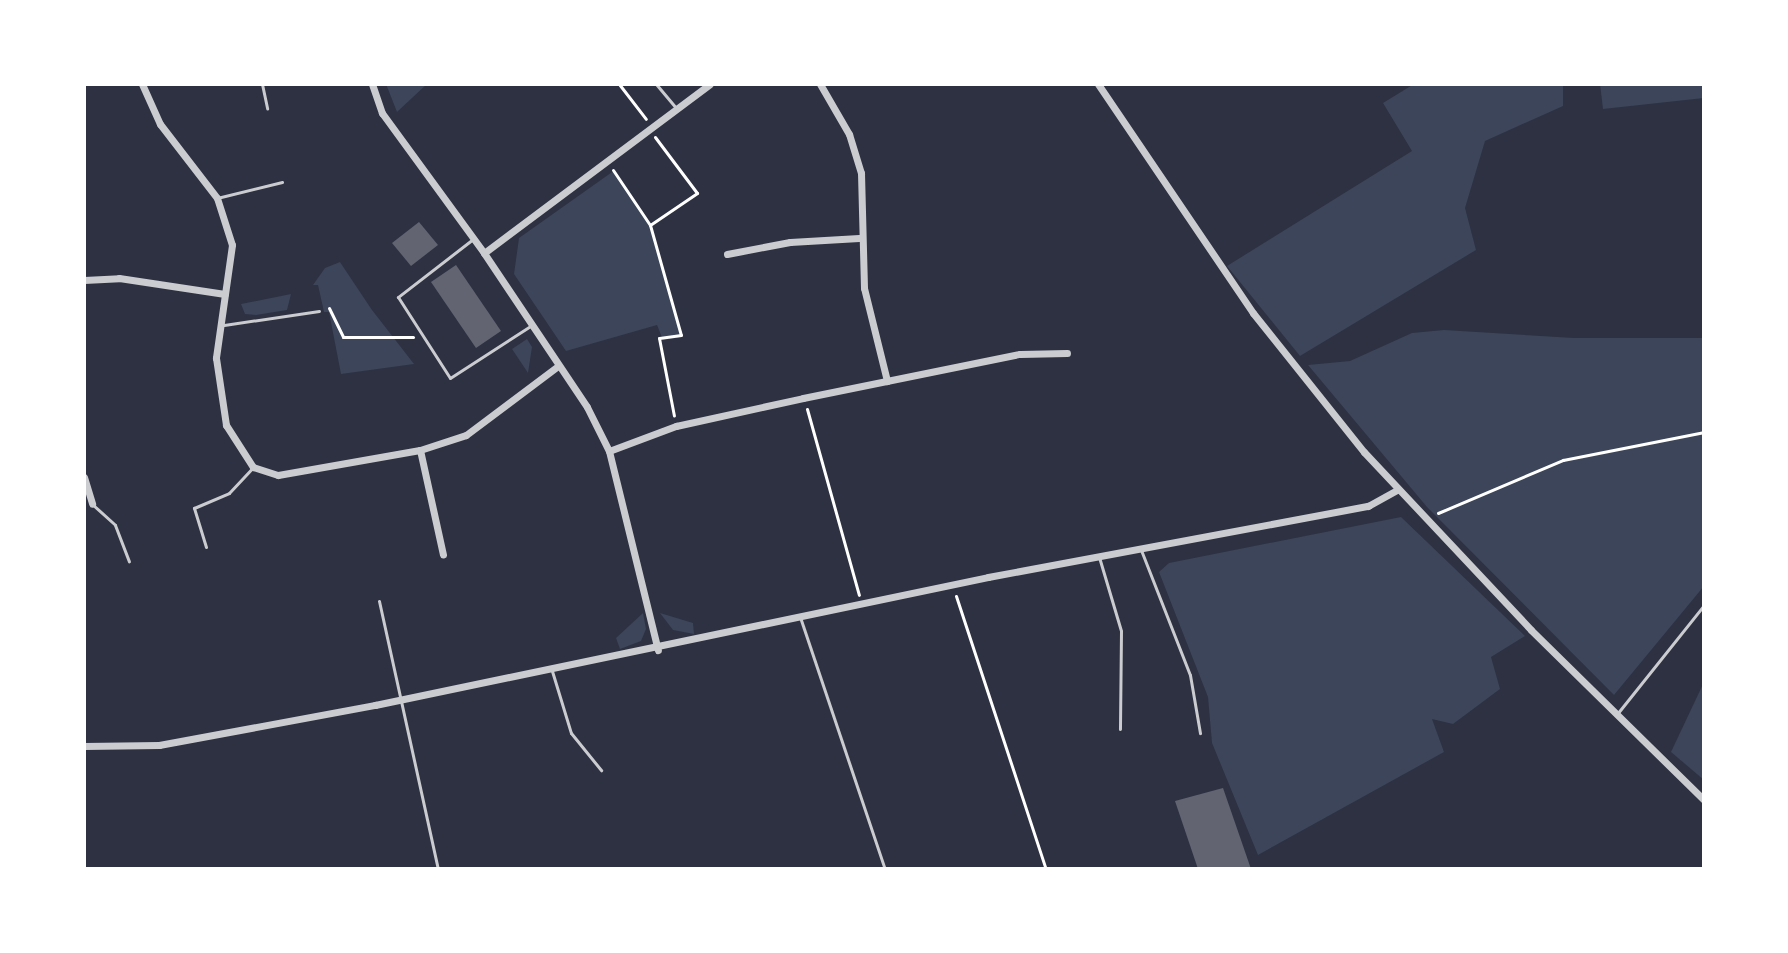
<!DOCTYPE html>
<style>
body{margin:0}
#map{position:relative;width:1788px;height:953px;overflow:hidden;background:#2d3142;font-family:Spectral,serif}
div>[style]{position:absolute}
.green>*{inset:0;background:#3c4559}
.building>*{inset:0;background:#626471}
.path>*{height:3px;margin:-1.5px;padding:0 1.5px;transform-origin:1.5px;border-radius:1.5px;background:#fff}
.service>*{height:3px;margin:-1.5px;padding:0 1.5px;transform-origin:1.5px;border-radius:1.5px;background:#caccd0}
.minor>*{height:7px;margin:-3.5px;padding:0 3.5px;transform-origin:3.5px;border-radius:3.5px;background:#caccd0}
span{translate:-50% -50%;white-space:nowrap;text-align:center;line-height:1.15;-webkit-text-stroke:8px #fff;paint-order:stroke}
.frame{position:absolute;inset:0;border:86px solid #fff;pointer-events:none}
</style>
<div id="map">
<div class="green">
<div style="clip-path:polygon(386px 84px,427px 84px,397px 112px)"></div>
<div style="clip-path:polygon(1414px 84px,1563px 84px,1563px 106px,1485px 141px,1465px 208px,1476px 250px,1300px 356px,1227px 266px,1412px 151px,1383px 103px)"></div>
<div style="clip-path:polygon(1600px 84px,1704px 84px,1704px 98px,1603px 109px)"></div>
<div style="clip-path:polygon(615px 170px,650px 222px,682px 337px,663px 340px,657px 325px,566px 351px,514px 274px,519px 238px)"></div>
<div style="clip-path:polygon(340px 262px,372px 310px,414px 364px,341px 374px,329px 312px,324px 312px,318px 285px,313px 285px,325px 268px)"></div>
<div style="clip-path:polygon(291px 294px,287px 310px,256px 315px,245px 314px,241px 304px)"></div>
<div style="clip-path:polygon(1444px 330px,1574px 338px,1704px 338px,1704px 586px,1614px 695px,1427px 507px,1308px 365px,1350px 361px,1412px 333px)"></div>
<div style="clip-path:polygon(527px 339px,532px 347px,528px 373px,512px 349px)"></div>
<div style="clip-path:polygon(1401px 517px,1525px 636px,1491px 657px,1500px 689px,1453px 724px,1432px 719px,1444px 752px,1258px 855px,1212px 743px,1208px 697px,1159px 572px,1169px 563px)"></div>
<div style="clip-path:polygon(643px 613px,646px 629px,641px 641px,620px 649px,616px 638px)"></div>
<div style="clip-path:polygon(660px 613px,693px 623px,694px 634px,673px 630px)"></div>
<div style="clip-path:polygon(1704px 682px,1704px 780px,1671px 752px)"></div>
</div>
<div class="building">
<div style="clip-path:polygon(419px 222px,438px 245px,411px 266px,392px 243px)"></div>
<div style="clip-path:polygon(456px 265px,501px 331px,476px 348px,431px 282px)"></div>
<div style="clip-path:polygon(1223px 788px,1251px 869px,1198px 869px,1175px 801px)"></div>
</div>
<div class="path">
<div style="left:619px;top:84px;width:44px;rotate:52.4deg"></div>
<div style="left:613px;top:170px;width:66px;rotate:56.1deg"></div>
<div style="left:650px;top:225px;width:57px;rotate:-34.2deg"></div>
<div style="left:697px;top:193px;width:70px;rotate:-126.9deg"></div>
<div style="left:650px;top:225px;width:114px;rotate:74.3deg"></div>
<div style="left:681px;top:335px;width:22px;rotate:172deg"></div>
<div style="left:659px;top:338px;width:79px;rotate:79.1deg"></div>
<div style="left:329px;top:308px;width:32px;rotate:64deg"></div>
<div style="left:343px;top:337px;width:70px"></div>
<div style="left:807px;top:409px;width:193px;rotate:74.4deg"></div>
<div style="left:1438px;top:513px;width:136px;rotate:-23deg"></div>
<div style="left:1563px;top:460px;width:144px;rotate:-11.2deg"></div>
<div style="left:956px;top:596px;width:287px;rotate:71.8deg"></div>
</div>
<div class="service">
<div style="left:262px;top:84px;width:25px;rotate:78deg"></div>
<div style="left:656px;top:84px;width:30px;rotate:50deg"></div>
<div style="left:217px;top:198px;width:67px;rotate:-13.8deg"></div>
<div style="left:473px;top:239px;width:95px;rotate:142.3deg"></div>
<div style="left:398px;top:297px;width:96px;rotate:57.3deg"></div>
<div style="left:450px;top:378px;width:98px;rotate:-32.9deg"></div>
<div style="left:224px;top:325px;width:96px;rotate:-8.4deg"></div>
<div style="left:92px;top:504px;width:31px;rotate:42deg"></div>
<div style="left:115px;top:525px;width:39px;rotate:69deg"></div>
<div style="left:206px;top:547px;width:41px;rotate:-107.1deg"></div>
<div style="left:194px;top:508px;width:38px;rotate:-23deg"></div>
<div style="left:229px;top:493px;width:35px;rotate:-47deg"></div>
<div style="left:1141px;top:550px;width:134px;rotate:68.6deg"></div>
<div style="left:1190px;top:675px;width:59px;rotate:80.2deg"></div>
<div style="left:1099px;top:557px;width:77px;rotate:73.4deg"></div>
<div style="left:1121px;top:631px;width:98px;rotate:90.6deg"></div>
<div style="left:379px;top:601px;width:274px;rotate:77.6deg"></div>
<div style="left:800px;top:617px;width:266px;rotate:71.4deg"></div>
<div style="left:552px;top:671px;width:65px;rotate:73deg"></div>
<div style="left:571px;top:733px;width:48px;rotate:51deg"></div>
<div style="left:1617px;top:714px;width:139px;rotate:-51.4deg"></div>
</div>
<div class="minor">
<div style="left:142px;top:84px;width:44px;rotate:65.8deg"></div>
<div style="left:160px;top:124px;width:93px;rotate:52.4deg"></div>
<div style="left:217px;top:198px;width:49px;rotate:72.3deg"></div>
<div style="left:232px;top:245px;width:114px;rotate:98.1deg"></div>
<div style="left:216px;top:358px;width:68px;rotate:81.5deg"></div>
<div style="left:226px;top:425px;width:50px;rotate:57.3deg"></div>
<div style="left:253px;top:467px;width:26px;rotate:18deg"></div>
<div style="left:278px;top:475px;width:144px;rotate:-10deg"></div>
<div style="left:420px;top:450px;width:48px;rotate:-18.1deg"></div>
<div style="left:466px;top:435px;width:115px;rotate:-36.9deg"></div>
<div style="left:372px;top:84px;width:31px;rotate:71deg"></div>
<div style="left:382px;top:113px;width:173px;rotate:53.9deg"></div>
<div style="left:484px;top:253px;width:185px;rotate:56.2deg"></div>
<div style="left:587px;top:407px;width:49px;rotate:63.4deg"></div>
<div style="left:609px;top:451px;width:205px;rotate:76.2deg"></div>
<div style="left:820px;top:84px;width:58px;rotate:59.9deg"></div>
<div style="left:849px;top:134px;width:41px;rotate:72.9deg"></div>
<div style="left:861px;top:173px;width:115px;rotate:88.5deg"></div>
<div style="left:864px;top:288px;width:96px;rotate:76.1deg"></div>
<div style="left:1098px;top:84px;width:277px;rotate:55.9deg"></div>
<div style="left:1253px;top:313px;width:178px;rotate:51.4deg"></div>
<div style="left:1364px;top:452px;width:244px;rotate:46.8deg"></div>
<div style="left:1531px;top:630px;width:243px;rotate:44.5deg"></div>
<div style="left:484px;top:253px;width:282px;rotate:-36.8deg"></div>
<div style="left:727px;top:254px;width:64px;rotate:-10.8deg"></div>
<div style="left:790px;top:242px;width:69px;rotate:-3.3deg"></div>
<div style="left:84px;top:280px;width:35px;rotate:-3deg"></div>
<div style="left:119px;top:278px;width:107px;rotate:8.6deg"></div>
<div style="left:420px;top:450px;width:107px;rotate:77.6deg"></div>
<div style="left:609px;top:451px;width:72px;rotate:-20.5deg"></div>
<div style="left:676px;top:426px;width:130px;rotate:-12.4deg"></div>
<div style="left:803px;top:398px;width:221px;rotate:-11.5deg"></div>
<div style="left:1020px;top:354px;width:47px;rotate:-1.2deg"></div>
<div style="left:84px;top:477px;width:28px;rotate:73deg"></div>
<div style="left:84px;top:746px;width:75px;rotate:-0.8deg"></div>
<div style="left:159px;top:745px;width:220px;rotate:-10.5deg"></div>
<div style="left:375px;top:705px;width:626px;rotate:-11.79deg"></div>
<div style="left:988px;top:577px;width:387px;rotate:-10.6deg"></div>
<div style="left:1368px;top:506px;width:33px;rotate:-29deg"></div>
</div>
<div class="frame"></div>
</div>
